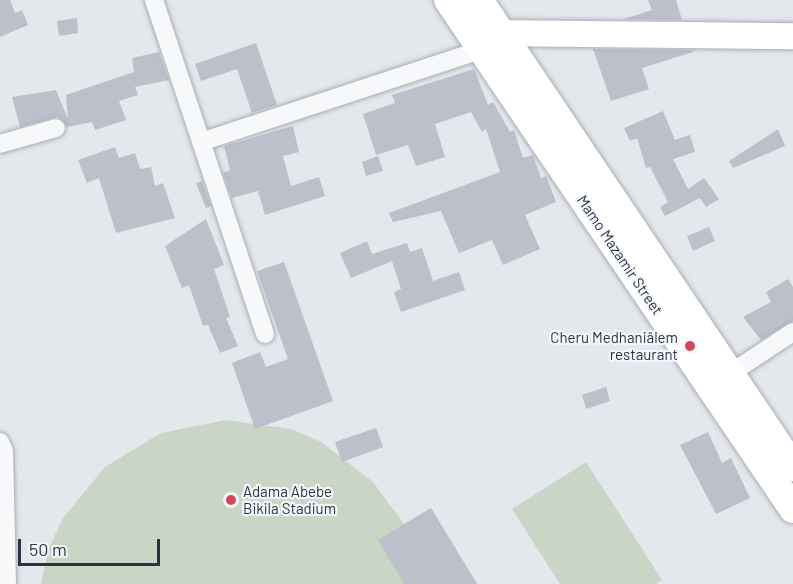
<!DOCTYPE html>
<meta charset="utf-8">
<style>
body{margin:0}
#map{position:relative;width:793px;height:584px;overflow:hidden;background:#e4e7ec;font-family:Barlow,sans-serif}
div>[style]{position:absolute}
.green>*{inset:0;background:#c9d6c5}
.building>*{inset:0;background:#bbc0ca}
.roads{filter:drop-shadow(0 0 2px #a9aeb7) drop-shadow(0 0 2px #a9aeb7)}
.street>*{height:18px;margin:-9px;padding:0 9px;transform-origin:9px;border-radius:9px;background:#f7f8fa}
.secondary>*{height:26px;margin:-13px;padding:0 13px;transform-origin:13px;border-radius:13px;background:#fff}
.primary>*{height:28px;margin:-14px;padding:0 14px;transform-origin:14px;border-radius:14px;background:#fff}
.dots>*{width:16px;height:16px;translate:-50% -50%;box-sizing:border-box;border:3px solid #f4f6f9;border-radius:50%}
span{translate:-50% -50%;white-space:nowrap;text-align:center;line-height:1.15;-webkit-text-stroke:4.5px #f4f6f9;paint-order:stroke}
.street-label{font-size:15px;color:#2b3445}
.poi-label{font-size:15px;color:#2b3445}
.right{translate:-100% -50%;text-align:right}
.left{translate:0 -50%;text-align:left}
.scale{position:absolute;left:18px;top:539px;width:142px;height:27px;box-sizing:border-box;border:3px solid #2b3445;border-top:0;padding-left:8px;font-size:18px;line-height:21px;white-space:nowrap;color:#2b3445;-webkit-text-stroke:4px #f4f6f9;paint-order:stroke}
</style>
<div id="map">
<div class="green">
<div style="clip-path:polygon(226px 420px,291px 429px,321px 442px,373px 482px,404px 524px,431px 508px,477px 584px,41px 584px,49px 548px,63px 518px,105px 467px,161px 433px)"></div>
<div style="clip-path:polygon(586px 462px,662px 580px,656px 584px,560px 584px,512px 509px)"></div>
</div>
<div class="building">
<div style="clip-path:polygon(0 0,10px 0,15px 13px,22px 10px,28px 25px,0 37px)"></div>
<div style="clip-path:polygon(648px 0,676px 0,682px 20px,624px 19px,652px 10px)"></div>
<div style="clip-path:polygon(77px 18px,78px 33px,59px 36px,57px 21px)"></div>
<div style="clip-path:polygon(256px 43px,277px 105px,252px 113px,237px 69px,201px 81px,195px 64px)"></div>
<div style="clip-path:polygon(593px 49px,692px 50px,693px 52px,642px 68px,649px 89px,611px 101px)"></div>
<div style="clip-path:polygon(159px 52px,169px 80px,135px 87px,138px 95px,119px 101px,126px 120px,95px 130px,92px 122px,67px 127px,58px 117px,20px 127px,12px 97px,56px 90px,68px 119px,66px 95px,134px 72px,132px 58px)"></div>
<div style="clip-path:polygon(474px 69px,488px 105px,493px 102px,510px 132px,514px 130px,523px 158px,533px 155px,541px 178px,546px 176px,556px 202px,525px 215px,540px 249px,503px 265px,492px 240px,459px 253px,441px 211px,393px 222px,389px 213px,500px 172px,486px 129px,482px 132px,471px 112px,435px 124px,445px 157px,416px 166px,408px 145px,376px 155px,363px 114px,395px 103px,392px 95px)"></div>
<div style="clip-path:polygon(663px 111px,675px 140px,690px 135px,695px 152px,673px 159px,688px 189px,704px 178px,719px 199px,706px 207px,700px 198px,665px 216px,660px 207px,668px 202px,650px 167px,646px 168px,637px 138px,630px 141px,624px 128px)"></div>
<div style="clip-path:polygon(293px 126px,299px 152px,283px 156px,291px 186px,319px 177px,325px 196px,265px 215px,258px 191px,232px 198px,223px 173px,230px 170px,224px 146px)"></div>
<div style="clip-path:polygon(778px 129px,785px 146px,733px 168px,729px 161px)"></div>
<div style="clip-path:polygon(115px 147px,119px 158px,135px 153px,140px 169px,151px 167px,155px 186px,163px 183px,175px 218px,116px 233px,99px 178px,87px 183px,78px 160px)"></div>
<div style="clip-path:polygon(378px 156px,383px 171px,366px 176px,362px 162px)"></div>
<div style="clip-path:polygon(202px 181px,211px 206px,206px 208px,196px 183px)"></div>
<div style="clip-path:polygon(206px 219px,224px 265px,214px 269px,230px 317px,226px 318px,238px 346px,220px 353px,208px 325px,203px 326px,189px 285px,182px 288px,165px 246px)"></div>
<div style="clip-path:polygon(709px 227px,715px 241px,693px 251px,687px 236px)"></div>
<div style="clip-path:polygon(367px 241px,372px 254px,407px 243px,410px 252px,422px 248px,433px 281px,459px 272px,465px 290px,401px 312px,394px 292px,401px 289px,392px 261px,351px 278px,340px 253px)"></div>
<div style="clip-path:polygon(284px 262px,333px 401px,255px 429px,232px 363px,260px 352px,266px 367px,288px 359px,257px 271px)"></div>
<div style="clip-path:polygon(788px 279px,793px 287px,793px 321px,761px 340px,743px 317px,771px 302px,766px 292px)"></div>
<div style="clip-path:polygon(606px 387px,610px 401px,586px 409px,582px 395px)"></div>
<div style="clip-path:polygon(376px 428px,383px 447px,342px 462px,335px 442px)"></div>
<div style="clip-path:polygon(708px 432px,722px 463px,731px 458px,750px 498px,716px 514px,680px 445px)"></div>
<div style="clip-path:polygon(431px 508px,477px 584px,404px 584px,378px 540px)"></div>
</div>
<div class="roads">
<div class="street">
<div style="left:154px;top:0;width:352px;rotate:71.6deg"></div>
<div style="left:201px;top:142px;width:295px;rotate:-18.2deg"></div>
<div style="left:0;top:144px;width:58px;rotate:-15.9deg"></div>
<div style="left:722px;top:379px;width:85px;rotate:-33.5deg"></div>
<div style="left:0;top:442px;width:10px;rotate:66deg"></div>
<div style="left:4px;top:451px;width:133px;rotate:88.7deg"></div>
</div>
<div class="secondary">
<div style="left:484px;top:33px;width:309px;rotate:0.6deg"></div>
</div>
<div class="primary">
<div style="left:448px;top:0;width:615px;rotate:55.87deg"></div>
<div style="left:479px;top:0;width:563px;rotate:56.08deg"></div>
</div>
</div>
<div class="dots">
<div style="left:690px;top:346px;background:#d1495b"></div>
<div style="left:231px;top:500px;background:#d1495b"></div>
</div>
<div class="street-label">
<span style="left:620px;top:255px;rotate:56deg">Mamo Mazamir Street</span>
</div>
<div class="poi-label">
<span class="right" style="left:678px;top:346px">Cheru Medhaniâlem<br>restaurant</span>
<span class="left" style="left:243px;top:500px">Adama Abebe<br>Bikila Stadium</span>
</div>
<div class="scale">50 m</div>
</div>
